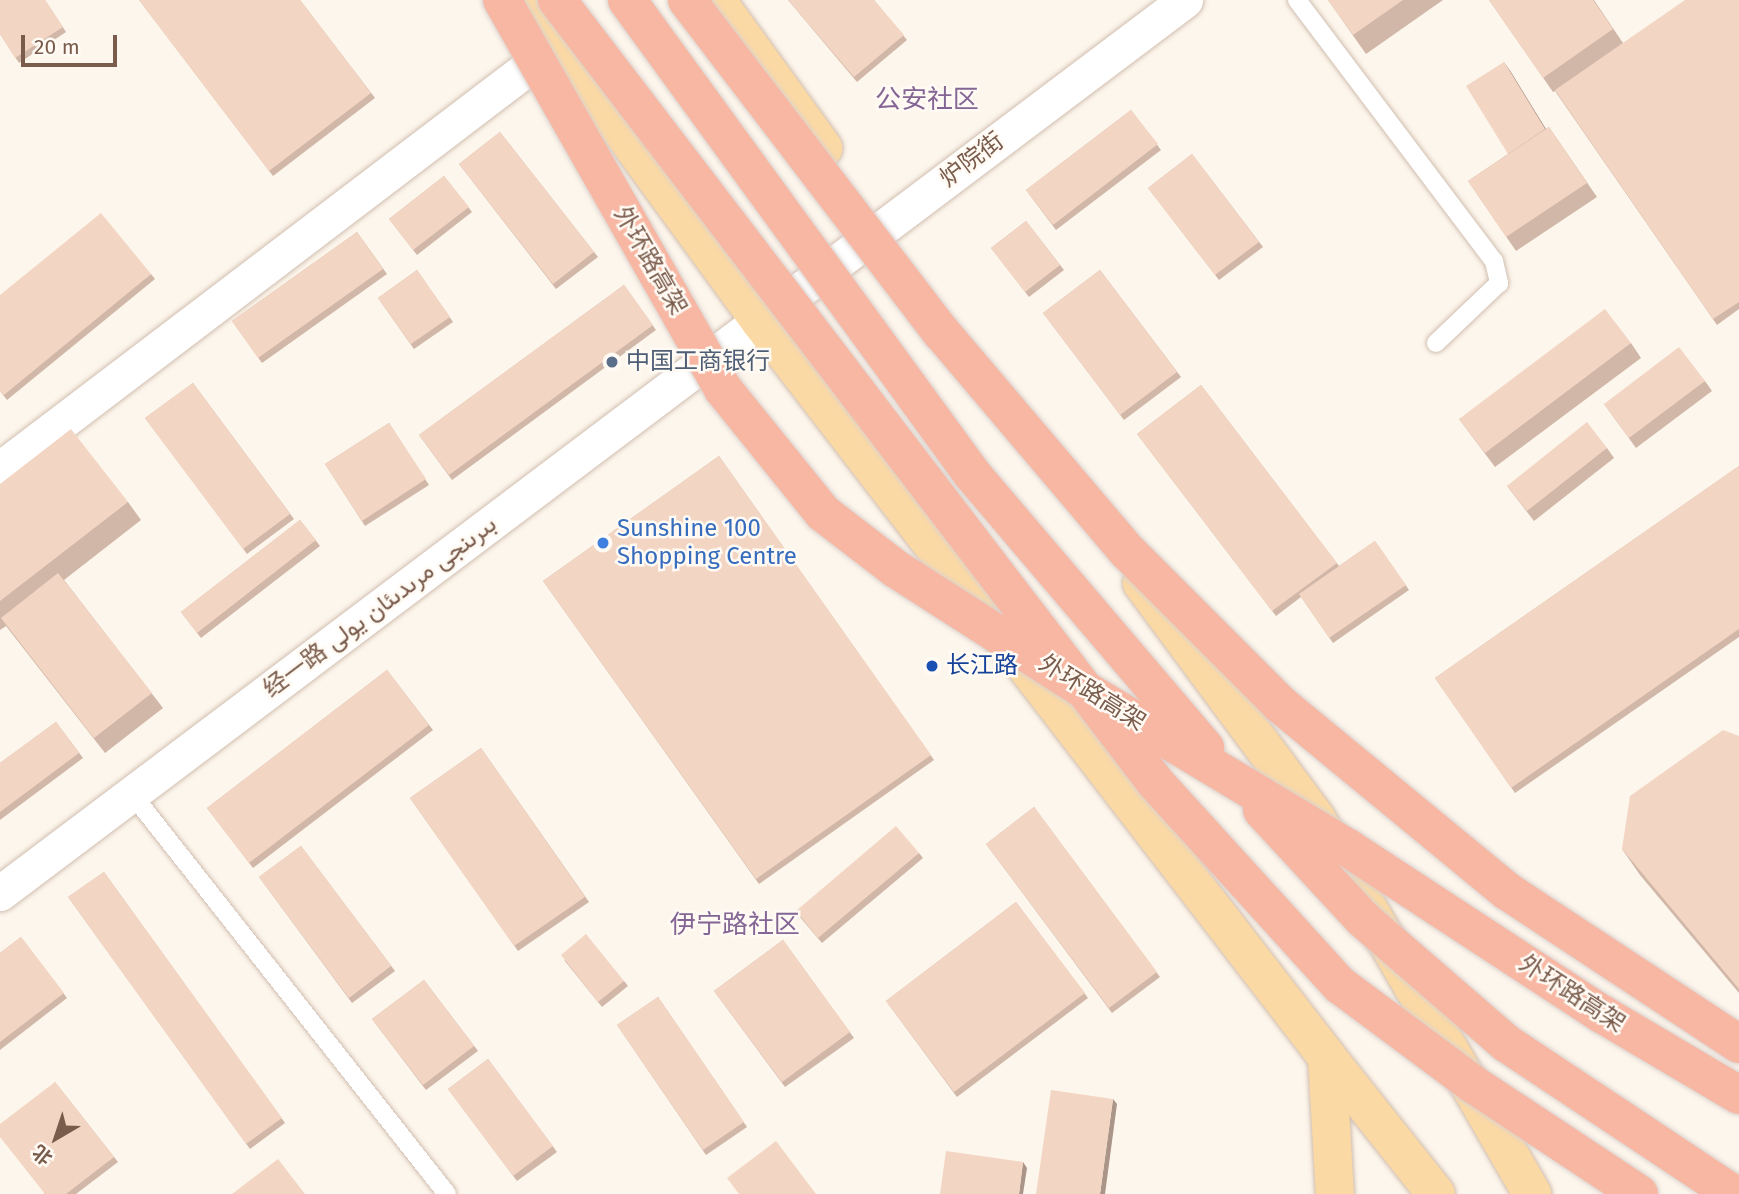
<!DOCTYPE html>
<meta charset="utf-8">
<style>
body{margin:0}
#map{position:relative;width:1739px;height:1194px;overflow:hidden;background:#fdf6ec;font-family:"Fira Sans",Vazirmatn,"Noto Sans SC",sans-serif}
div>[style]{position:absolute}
.roads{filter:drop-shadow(0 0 2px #d1beb0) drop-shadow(0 0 2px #d1beb0)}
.lane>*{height:18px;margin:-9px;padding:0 9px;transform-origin:9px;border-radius:9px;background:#fff}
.street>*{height:35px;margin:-17.5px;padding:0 17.5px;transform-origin:17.5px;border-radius:17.5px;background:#fff}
.primary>*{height:38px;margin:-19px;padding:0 19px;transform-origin:19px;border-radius:19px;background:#fbd9a5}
.bridges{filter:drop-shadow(0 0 2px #dad1cd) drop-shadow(0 0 2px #dad1cd)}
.highway-bridge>*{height:38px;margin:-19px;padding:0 19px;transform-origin:19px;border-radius:19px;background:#f7b7a3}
.wall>*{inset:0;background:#d1b7a8}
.shaded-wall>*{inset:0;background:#aa9588}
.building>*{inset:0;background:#f3d5c3}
.dots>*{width:19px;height:19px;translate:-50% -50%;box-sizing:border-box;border:4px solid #fffaf3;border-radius:50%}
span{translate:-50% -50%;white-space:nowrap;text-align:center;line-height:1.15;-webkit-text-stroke:5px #fffaf3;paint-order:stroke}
.street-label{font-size:24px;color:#7a5c4d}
.service-label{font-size:24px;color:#4e5e75}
.left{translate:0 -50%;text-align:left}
.shop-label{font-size:24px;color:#366cbe}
.transit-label{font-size:24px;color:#164399}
.neighbourhood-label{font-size:26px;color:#846695}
.north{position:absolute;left:21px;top:1103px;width:70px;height:70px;-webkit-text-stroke:5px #fffaf3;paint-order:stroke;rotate:219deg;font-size:19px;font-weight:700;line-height:28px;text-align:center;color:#7a5c4d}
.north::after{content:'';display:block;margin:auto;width:24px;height:32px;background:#7a5c4d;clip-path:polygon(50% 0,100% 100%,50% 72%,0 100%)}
.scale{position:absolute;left:21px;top:35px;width:96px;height:32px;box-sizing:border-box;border:4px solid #7a5c4d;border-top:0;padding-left:9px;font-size:21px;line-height:24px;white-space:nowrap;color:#7a5c4d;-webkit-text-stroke:5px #fffaf3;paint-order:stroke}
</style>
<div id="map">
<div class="roads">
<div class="lane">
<div style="left:1297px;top:0;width:327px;rotate:53deg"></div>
<div style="left:1494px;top:261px;width:23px;rotate:77deg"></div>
<div style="left:1499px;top:283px;width:87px;rotate:136.4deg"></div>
<div style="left:132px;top:794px;width:509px;rotate:51.78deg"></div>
</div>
<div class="street">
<div style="left:0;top:469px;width:702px;rotate:-37.25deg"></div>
<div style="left:0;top:893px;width:1484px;rotate:-37deg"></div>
</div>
<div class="primary">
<div style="left:526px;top:0;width:397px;rotate:53.9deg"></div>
<div style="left:760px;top:321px;width:929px;rotate:52.39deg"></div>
<div style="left:1327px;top:1057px;width:137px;rotate:86.7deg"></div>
<div style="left:716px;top:0;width:183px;rotate:54.1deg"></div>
<div style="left:1142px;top:583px;width:292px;rotate:53.5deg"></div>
<div style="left:1316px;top:818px;width:434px;rotate:60.1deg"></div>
<div style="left:1327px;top:1057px;width:175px;rotate:51.5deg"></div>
</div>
</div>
<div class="bridges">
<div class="highway-bridge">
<div style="left:502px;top:0;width:447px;rotate:60.4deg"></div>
<div style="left:723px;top:389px;width:159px;rotate:51.1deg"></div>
<div style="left:823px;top:513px;width:92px;rotate:37.5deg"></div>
<div style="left:896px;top:569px;width:219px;rotate:32.7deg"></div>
<div style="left:1080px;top:687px;width:313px;rotate:31deg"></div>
<div style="left:1348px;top:848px;width:303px;rotate:33.2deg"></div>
<div style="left:1602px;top:1014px;width:159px;rotate:30.6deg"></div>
<div style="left:557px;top:0;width:984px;rotate:52.59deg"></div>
<div style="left:1155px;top:782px;width:275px;rotate:47.7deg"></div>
<div style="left:1340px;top:985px;width:166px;rotate:36.7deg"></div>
<div style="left:1473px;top:1084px;width:199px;rotate:33.5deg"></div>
<div style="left:627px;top:0;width:586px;rotate:53.95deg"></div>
<div style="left:972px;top:474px;width:360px;rotate:49.6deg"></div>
<div style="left:687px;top:0;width:419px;rotate:52.6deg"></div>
<div style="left:942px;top:333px;width:287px;rotate:49.7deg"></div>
<div style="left:1128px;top:552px;width:215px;rotate:45deg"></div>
<div style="left:1280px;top:704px;width:294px;rotate:39.5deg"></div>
<div style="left:1507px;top:891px;width:278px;rotate:33.4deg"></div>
<div style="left:1262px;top:810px;width:150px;rotate:47.2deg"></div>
<div style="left:1364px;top:920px;width:188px;rotate:40.9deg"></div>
<div style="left:1506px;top:1043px;width:273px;rotate:33.6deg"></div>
</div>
</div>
<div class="wall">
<div style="clip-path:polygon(45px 0,66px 32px,19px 63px,0 34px)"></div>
<div style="clip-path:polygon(139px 0,300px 0,375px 98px,273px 176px)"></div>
<div style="clip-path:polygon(788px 0,874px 0,907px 40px,857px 82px)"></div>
<div style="clip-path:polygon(1328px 0,1443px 0,1366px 54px)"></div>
<div style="clip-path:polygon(1489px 0,1594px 0,1623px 43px,1739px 0,1739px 309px,1717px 325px,1555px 91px,1553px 92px)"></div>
<div style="clip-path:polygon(1504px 62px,1546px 129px,1549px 127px,1597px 197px,1516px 251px,1468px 181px,1508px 154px)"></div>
<div style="clip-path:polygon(1131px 110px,1161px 150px,1056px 230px,1026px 190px)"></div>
<div style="clip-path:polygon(500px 132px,598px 257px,556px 289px,459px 164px)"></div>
<div style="clip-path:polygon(1192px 154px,1263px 247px,1219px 280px,1148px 188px)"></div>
<div style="clip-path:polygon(444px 176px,472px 212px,417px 255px,389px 219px)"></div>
<div style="clip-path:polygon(1026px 221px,1064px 270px,1029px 297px,991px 248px)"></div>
<div style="clip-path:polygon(357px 232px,387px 274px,262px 363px,232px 321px)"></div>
<div style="clip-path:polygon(417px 270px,453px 322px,414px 349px,378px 298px)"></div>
<div style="clip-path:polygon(1100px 270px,1181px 377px,1124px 420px,1043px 313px)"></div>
<div style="clip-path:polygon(151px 274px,155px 279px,7px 400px,0 391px)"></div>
<div style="clip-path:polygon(624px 285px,656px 330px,452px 480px,419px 435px)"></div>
<div style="clip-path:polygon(1631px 343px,1641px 358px,1495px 467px,1459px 419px)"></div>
<div style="clip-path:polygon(1705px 381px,1712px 391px,1636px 448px,1604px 404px)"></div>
<div style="clip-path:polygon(193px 383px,294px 519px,247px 554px,145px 418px)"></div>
<div style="clip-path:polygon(1201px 385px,1339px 566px,1375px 541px,1409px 590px,1333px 643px,1301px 597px,1276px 616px,1137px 434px)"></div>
<div style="clip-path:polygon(389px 423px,429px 485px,365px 526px,325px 464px)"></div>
<div style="clip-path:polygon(1607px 448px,1614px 458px,1534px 521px,1507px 486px)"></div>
<div style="clip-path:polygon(719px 456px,934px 760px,759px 884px,543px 581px)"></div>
<div style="clip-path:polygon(1739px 466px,1739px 637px,1515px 793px,1435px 678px)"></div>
<div style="clip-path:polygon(0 484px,128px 502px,141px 520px,64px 580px,163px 708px,105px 753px,6px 626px,0 630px)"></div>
<div style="clip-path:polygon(300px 520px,320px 546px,201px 638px,181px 612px)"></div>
<div style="clip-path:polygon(387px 670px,433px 730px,253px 868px,207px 808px)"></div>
<div style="clip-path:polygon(56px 722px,83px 758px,0 820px,0 763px)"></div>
<div style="clip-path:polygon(1739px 736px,1739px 993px,1640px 875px,1622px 849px)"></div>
<div style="clip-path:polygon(481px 748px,589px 902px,518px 951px,410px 798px)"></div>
<div style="clip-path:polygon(1034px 807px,1160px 977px,1112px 1013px,986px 844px)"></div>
<div style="clip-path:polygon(301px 846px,395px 971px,352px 1003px,259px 877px)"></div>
<div style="clip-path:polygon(919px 853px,923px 858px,822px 943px,799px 916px)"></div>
<div style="clip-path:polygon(104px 872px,285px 1123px,250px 1149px,68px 897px)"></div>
<div style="clip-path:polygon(1016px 902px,1088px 998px,957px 1097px,886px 1001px)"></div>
<div style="clip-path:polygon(21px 937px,67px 998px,0 1050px,0 953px)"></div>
<div style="clip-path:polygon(783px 940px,854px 1038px,785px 1087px,714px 991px)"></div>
<div style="clip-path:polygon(564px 960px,624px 981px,628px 986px,602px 1007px)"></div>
<div style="clip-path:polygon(424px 980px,478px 1051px,426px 1090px,372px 1019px)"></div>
<div style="clip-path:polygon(658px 997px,747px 1127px,706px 1155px,617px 1025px)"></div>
<div style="clip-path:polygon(488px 1059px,557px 1152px,517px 1181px,448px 1089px)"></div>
<div style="clip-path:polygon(55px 1082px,118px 1162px,76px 1194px,44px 1194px)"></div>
</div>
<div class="shaded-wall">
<div style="clip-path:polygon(1504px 62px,1511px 72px,1555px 144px,1548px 134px)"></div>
<div style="clip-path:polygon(1113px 1099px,1117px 1104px,1105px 1194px,1100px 1194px)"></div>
<div style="clip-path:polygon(1023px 1162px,1027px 1168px,1023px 1194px,1019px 1194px)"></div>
</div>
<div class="building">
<div style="clip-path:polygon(0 0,45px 0,63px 27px,15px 58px,0 34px)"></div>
<div style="clip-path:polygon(139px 0,300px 0,371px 93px,269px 171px)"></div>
<div style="clip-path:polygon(788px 0,874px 0,904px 35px,854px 77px)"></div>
<div style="clip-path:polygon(1328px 0,1403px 0,1353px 35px)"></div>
<div style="clip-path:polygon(1489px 0,1593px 0,1613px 29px,1543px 78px)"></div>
<div style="clip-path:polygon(1685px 0,1739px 0,1739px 302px,1713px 319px,1555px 90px)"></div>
<div style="clip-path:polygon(1504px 62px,1545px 129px,1508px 154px,1466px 86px)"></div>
<div style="clip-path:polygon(1131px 110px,1158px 144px,1053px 225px,1026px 190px)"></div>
<div style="clip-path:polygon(1549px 127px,1587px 183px,1506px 237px,1468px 181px)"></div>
<div style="clip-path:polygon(500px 132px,594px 252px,553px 284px,459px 164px)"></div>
<div style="clip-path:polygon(1192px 154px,1259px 242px,1215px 275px,1148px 188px)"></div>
<div style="clip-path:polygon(444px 176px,469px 207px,413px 250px,389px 219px)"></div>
<div style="clip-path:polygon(101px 213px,151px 274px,4px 395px,0 391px,0 295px)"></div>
<div style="clip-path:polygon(1026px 221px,1060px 265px,1025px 292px,991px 248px)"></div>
<div style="clip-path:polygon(357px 232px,383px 269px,258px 358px,232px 321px)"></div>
<div style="clip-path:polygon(417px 270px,450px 317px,411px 344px,378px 298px)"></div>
<div style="clip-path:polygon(1100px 270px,1177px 372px,1120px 415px,1043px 313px)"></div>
<div style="clip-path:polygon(624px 285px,653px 325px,449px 475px,419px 435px)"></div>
<div style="clip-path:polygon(1605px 309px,1631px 343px,1485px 453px,1459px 419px)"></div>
<div style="clip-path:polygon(1679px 347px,1705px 381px,1629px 438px,1604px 404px)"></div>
<div style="clip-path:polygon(193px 383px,290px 514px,243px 549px,145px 418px)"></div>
<div style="clip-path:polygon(1201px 385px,1337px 563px,1272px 611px,1137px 434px)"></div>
<div style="clip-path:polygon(1587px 422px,1607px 448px,1527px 511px,1507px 486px)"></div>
<div style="clip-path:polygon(389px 423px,426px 479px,362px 521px,325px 464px)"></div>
<div style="clip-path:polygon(71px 429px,128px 502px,0 601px,0 484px)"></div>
<div style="clip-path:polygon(719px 456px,931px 755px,756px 879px,543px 581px)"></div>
<div style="clip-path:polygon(1739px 466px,1739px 629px,1511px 788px,1435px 678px)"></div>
<div style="clip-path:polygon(300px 520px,316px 540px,197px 633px,181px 612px)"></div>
<div style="clip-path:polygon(1375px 541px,1406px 585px,1329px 638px,1299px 594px)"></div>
<div style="clip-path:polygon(58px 573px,152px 693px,94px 738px,1px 618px)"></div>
<div style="clip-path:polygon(387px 670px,429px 725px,249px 863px,207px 808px)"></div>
<div style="clip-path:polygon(56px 722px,79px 753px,0 812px,0 763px)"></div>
<div style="clip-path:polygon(1723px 730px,1739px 736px,1739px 989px,1622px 849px,1630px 796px)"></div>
<div style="clip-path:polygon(481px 748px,585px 897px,514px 946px,410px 798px)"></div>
<div style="clip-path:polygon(1034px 807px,1157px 972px,1109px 1008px,986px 844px)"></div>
<div style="clip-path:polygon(896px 826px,919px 853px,818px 938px,796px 911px)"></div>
<div style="clip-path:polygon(301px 846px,391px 966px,349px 998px,259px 877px)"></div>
<div style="clip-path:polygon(104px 872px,282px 1118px,246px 1144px,68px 897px)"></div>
<div style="clip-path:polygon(1016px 902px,1085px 993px,954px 1092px,886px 1001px)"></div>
<div style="clip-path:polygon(586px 934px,624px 981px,598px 1002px,561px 955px)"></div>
<div style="clip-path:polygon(21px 937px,64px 993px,0 1042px,0 953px)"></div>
<div style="clip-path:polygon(783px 940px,850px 1032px,782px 1082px,714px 991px)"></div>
<div style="clip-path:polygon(424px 980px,474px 1046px,423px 1085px,372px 1019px)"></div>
<div style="clip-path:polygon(658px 997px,744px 1122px,703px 1150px,617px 1025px)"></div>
<div style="clip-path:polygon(488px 1059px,553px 1146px,513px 1176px,448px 1089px)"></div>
<div style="clip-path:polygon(55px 1082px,114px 1157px,66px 1194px,45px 1194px,0 1137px,0 1124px)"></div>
<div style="clip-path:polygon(1051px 1090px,1113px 1099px,1100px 1194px,1036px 1194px)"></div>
<div style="clip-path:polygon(776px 1141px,816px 1194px,739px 1194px,727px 1178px)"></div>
<div style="clip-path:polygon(946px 1151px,1023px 1162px,1019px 1194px,940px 1194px)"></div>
<div style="clip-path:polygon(278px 1159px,305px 1194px,232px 1194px)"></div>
</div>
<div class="dots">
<div style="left:612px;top:362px;background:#5c6f8a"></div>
<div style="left:603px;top:543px;background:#3f7fe0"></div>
<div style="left:932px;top:666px;background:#1a4fb4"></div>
</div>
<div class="street-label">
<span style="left:972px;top:160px;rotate:-37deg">炉院街</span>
<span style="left:650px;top:261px;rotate:60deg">外环路高架</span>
<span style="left:380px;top:607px;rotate:-37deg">经一路 بىرىنجى مرىدىئان يولى</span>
<span style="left:1092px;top:693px;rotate:32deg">外环路高架</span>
<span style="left:1572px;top:994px;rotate:33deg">外环路高架</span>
</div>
<div class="service-label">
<span class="left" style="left:626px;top:362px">中国工商银行</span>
</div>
<div class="shop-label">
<span class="left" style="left:617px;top:543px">Sunshine 100<br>Shopping Centre</span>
</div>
<div class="transit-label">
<span class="left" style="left:946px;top:666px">长江路</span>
</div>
<div class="neighbourhood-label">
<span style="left:927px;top:100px">公安社区</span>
<span style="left:735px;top:925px">伊宁路社区</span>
</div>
<div class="north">北</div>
<div class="scale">20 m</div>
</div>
